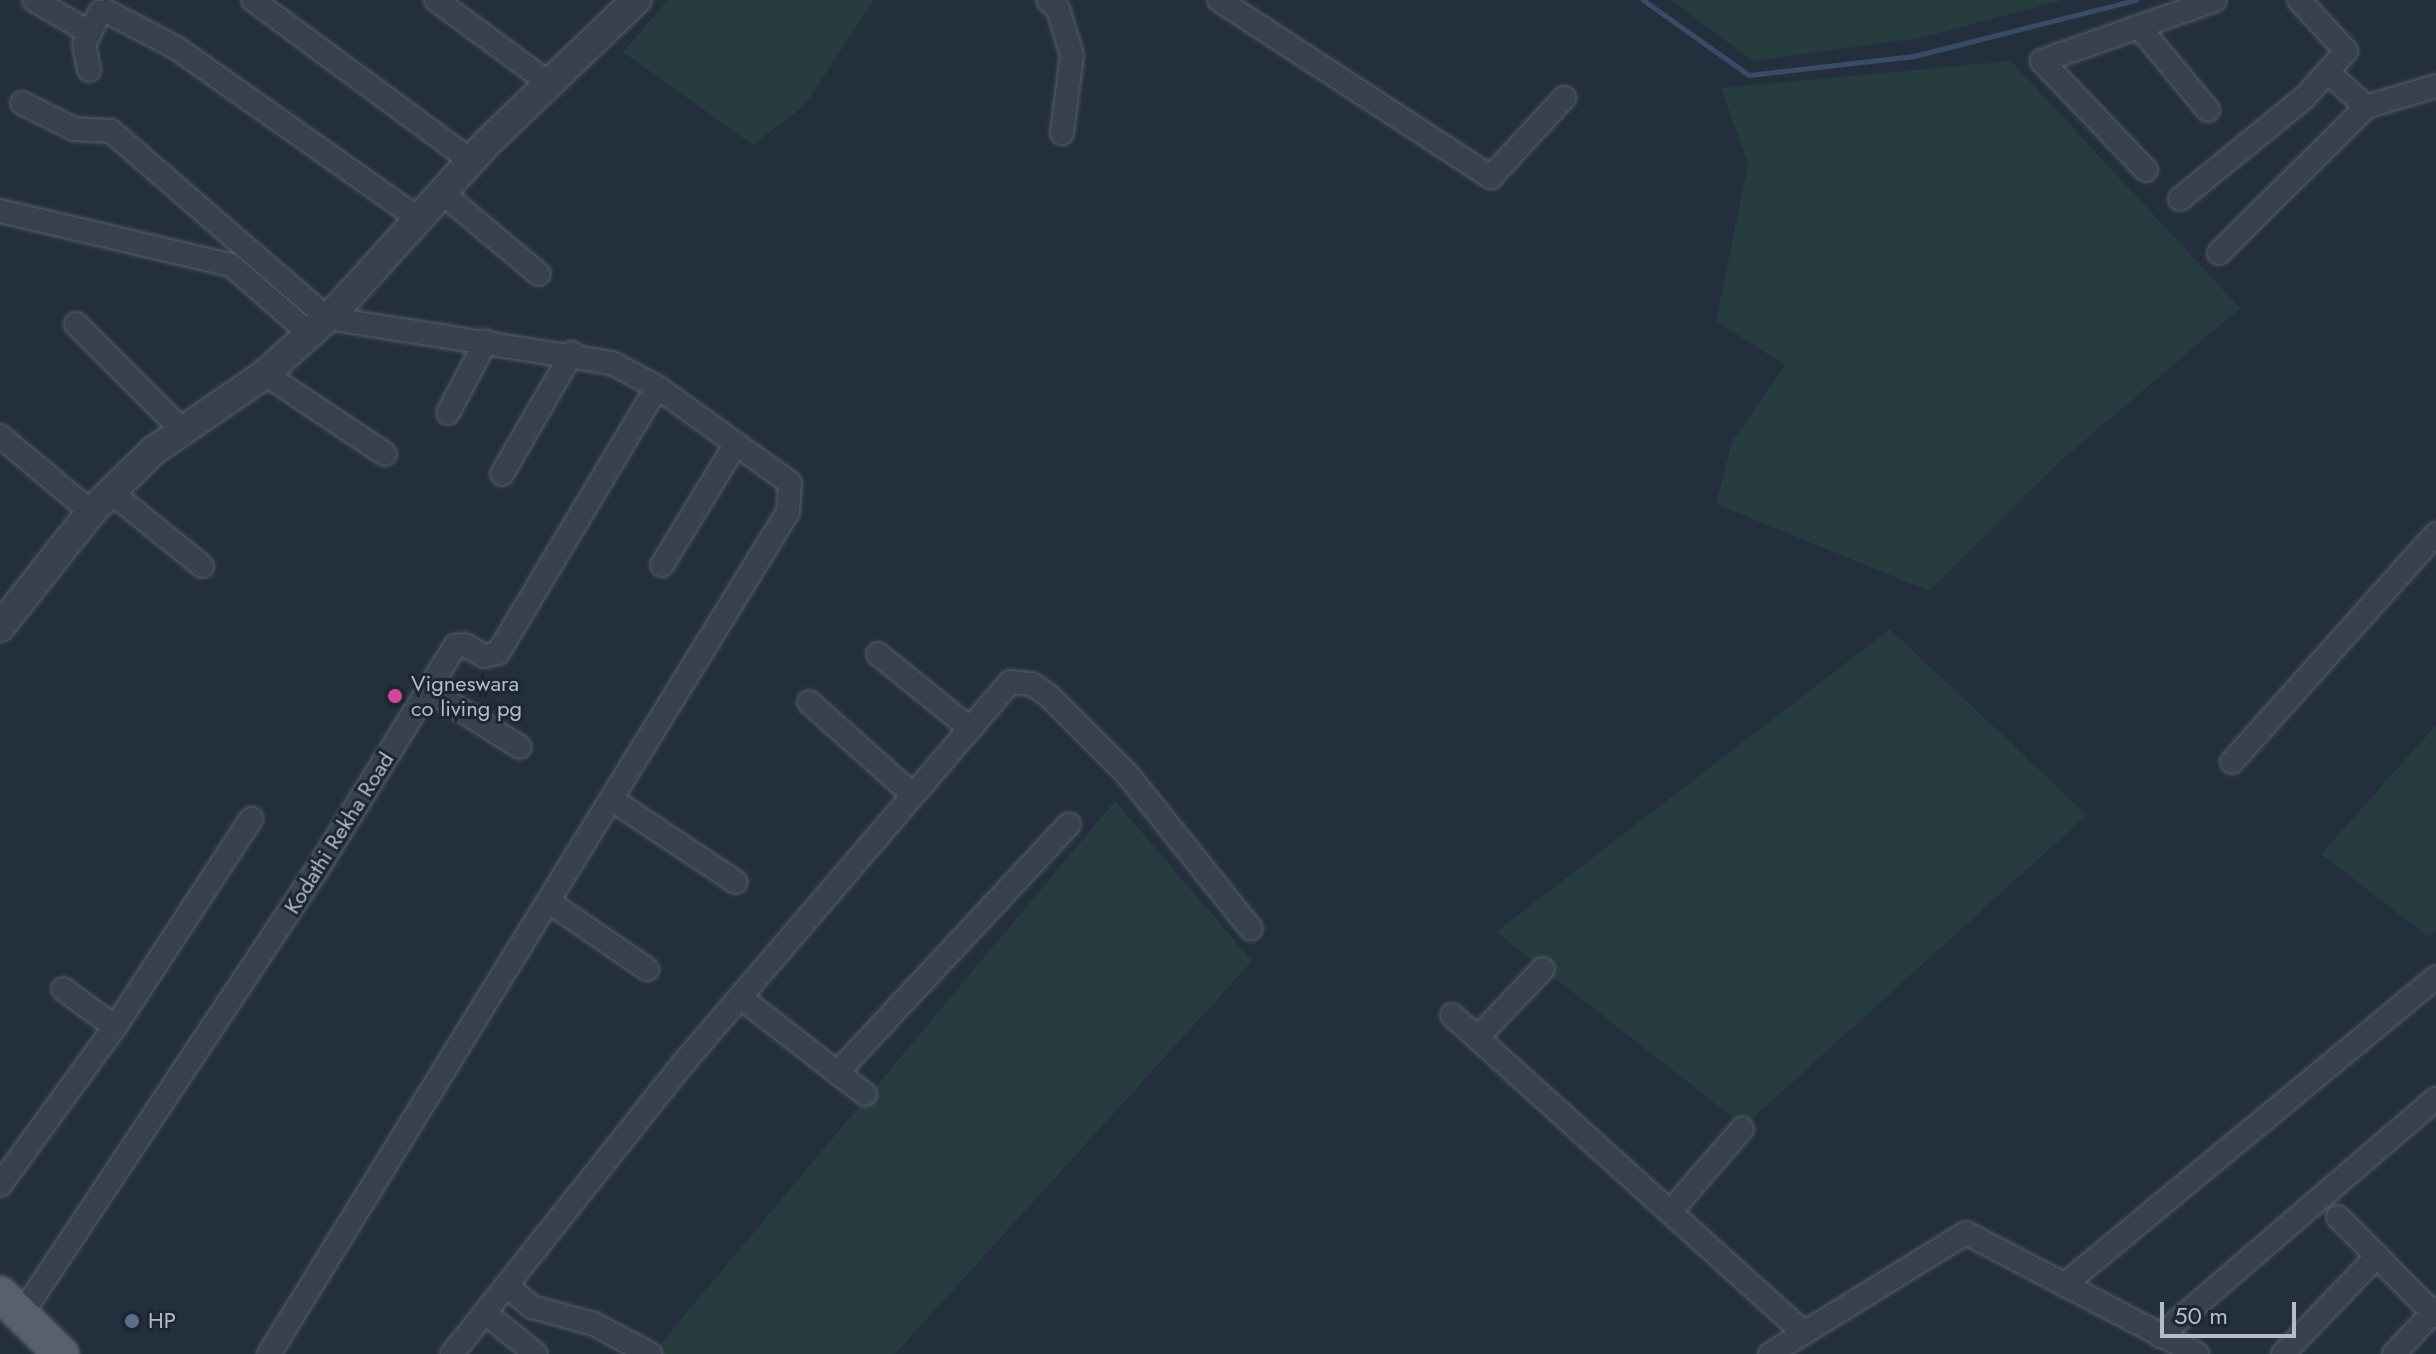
<!DOCTYPE html>
<style>
body{margin:0}
#map{position:relative;width:2436px;height:1354px;overflow:hidden;background:#242f3e;font-family:Jost,sans-serif}
div>[style]{position:absolute}
.green>*{inset:0;background:#263c3f}
.stream>*{height:5px;margin:-2.5px;padding:0 2.5px;transform-origin:2.5px;border-radius:2.5px;background:#394c67}
.roads{filter:drop-shadow(0 0 2px #565f6c) drop-shadow(0 0 2px #565f6c)}
.minor>*{height:22px;margin:-11px;padding:0 11px;transform-origin:11px;border-radius:11px;background:#38414e}
.tertiary>*{height:28px;margin:-14px;padding:0 14px;transform-origin:14px;border-radius:14px;background:#38414e}
.primary>*{height:34px;margin:-17px;padding:0 17px;transform-origin:17px;border-radius:17px;background:#56606e}
.dots>*{width:22px;height:22px;translate:-50% -50%;box-sizing:border-box;border:4px solid #1d2633;border-radius:50%}
span{translate:-50% -50%;white-space:nowrap;text-align:center;line-height:1.15;-webkit-text-stroke:6px #1d2633;paint-order:stroke}
.poi-label{font-size:22px;color:#b4bcc9}
.left{translate:0 -50%;text-align:left}
.street-label{font-size:22px;color:#b4bcc9}
.scale{position:absolute;left:2160px;top:1302px;width:136px;height:36px;box-sizing:border-box;border:4px solid #b4bcc9;border-top:0;padding-left:10px;font-size:24px;line-height:28px;white-space:nowrap;color:#b4bcc9;-webkit-text-stroke:6px #1d2633;paint-order:stroke}
</style>
<div id="map">
<div class="green">
<div style="clip-path:polygon(668px 0,874px 0,804px 106px,753px 145px,623px 52px)"></div>
<div style="clip-path:polygon(1671px 0,2063px 0,1920px 38px,1753px 61px)"></div>
<div style="clip-path:polygon(2011px 61px,2240px 308px,2058px 463px,1929px 591px,1716px 504px,1732px 442px,1785px 365px,1716px 321px,1748px 164px,1721px 88px)"></div>
<div style="clip-path:polygon(1890px 629px,2087px 815px,1744px 1126px,1496px 932px)"></div>
<div style="clip-path:polygon(2436px 725px,2436px 930px,2429px 937px,2321px 854px)"></div>
<div style="clip-path:polygon(1115px 801px,1252px 961px,895px 1354px,652px 1354px)"></div>
</div>
<div class="stream">
<div style="left:1643px;top:0;width:130px;rotate:35.3deg"></div>
<div style="left:1749px;top:75px;width:166px;rotate:-6.6deg"></div>
<div style="left:1914px;top:56px;width:229px;rotate:-14.2deg"></div>
</div>
<div class="roads">
<div class="minor">
<div style="left:34px;top:0;width:64px;rotate:30.2deg"></div>
<div style="left:253px;top:0;width:271px;rotate:36.4deg"></div>
<div style="left:436px;top:0;width:142px;rotate:36.4deg"></div>
<div style="left:1048px;top:0;width:13px;rotate:42deg"></div>
<div style="left:1058px;top:9px;width:48px;rotate:73.1deg"></div>
<div style="left:1072px;top:55px;width:79px;rotate:97.3deg"></div>
<div style="left:1219px;top:0;width:325px;rotate:33.1deg"></div>
<div style="left:1491px;top:177px;width:108px;rotate:-47.3deg"></div>
<div style="left:2139px;top:27px;width:108px;rotate:50.3deg"></div>
<div style="left:89px;top:70px;width:25px;rotate:-101deg"></div>
<div style="left:84px;top:45px;width:37px;rotate:-64deg"></div>
<div style="left:100px;top:12px;width:6px;rotate:-9deg"></div>
<div style="left:106px;top:11px;width:78px;rotate:27.6deg"></div>
<div style="left:175px;top:47px;width:299px;rotate:35.2deg"></div>
<div style="left:2330px;top:74px;width:49px;rotate:42.5deg"></div>
<div style="left:2366px;top:107px;width:73px;rotate:-16.7deg"></div>
<div style="left:22px;top:103px;width:58px;rotate:26.6deg"></div>
<div style="left:74px;top:129px;width:37px;rotate:3deg"></div>
<div style="left:111px;top:131px;width:286px;rotate:40.9deg"></div>
<div style="left:327px;top:318px;width:289px;rotate:9deg"></div>
<div style="left:612px;top:363px;width:51px;rotate:28.1deg"></div>
<div style="left:657px;top:387px;width:164px;rotate:35.8deg"></div>
<div style="left:790px;top:483px;width:29px;rotate:94deg"></div>
<div style="left:788px;top:512px;width:989px;rotate:121.65deg"></div>
<div style="left:2146px;top:170px;width:151px;rotate:-133.7deg"></div>
<div style="left:2042px;top:61px;width:183px;rotate:-19.4deg"></div>
<div style="left:442px;top:193px;width:126px;rotate:39.9deg"></div>
<div style="left:2180px;top:199px;width:160px;rotate:-39.2deg"></div>
<div style="left:2304px;top:98px;width:63px;rotate:-48.2deg"></div>
<div style="left:2346px;top:51px;width:69px;rotate:-132.7deg"></div>
<div style="left:0;top:211px;width:237px;rotate:13.2deg"></div>
<div style="left:231px;top:265px;width:105px;rotate:41.1deg"></div>
<div style="left:2219px;top:253px;width:207px;rotate:-44.8deg"></div>
<div style="left:76px;top:324px;width:151px;rotate:45deg"></div>
<div style="left:265px;top:374px;width:144px;rotate:33.7deg"></div>
<div style="left:448px;top:413px;width:81px;rotate:-62.2deg"></div>
<div style="left:0;top:436px;width:119px;rotate:39.9deg"></div>
<div style="left:502px;top:474px;width:140px;rotate:-60deg"></div>
<div style="left:112px;top:493px;width:116px;rotate:39deg"></div>
<div style="left:662px;top:565px;width:142px;rotate:-58.6deg"></div>
<div style="left:878px;top:654px;width:117px;rotate:39.1deg"></div>
<div style="left:429px;top:690px;width:107px;rotate:32.1deg"></div>
<div style="left:809px;top:702px;width:138px;rotate:41.8deg"></div>
<div style="left:2232px;top:762px;width:306px;rotate:-48.2deg"></div>
<div style="left:614px;top:801px;width:146px;rotate:33.6deg"></div>
<div style="left:549px;top:902px;width:119px;rotate:34.4deg"></div>
<div style="left:63px;top:989px;width:64px;rotate:36.2deg"></div>
<div style="left:740px;top:997px;width:158px;rotate:37.8deg"></div>
<div style="left:1452px;top:1015px;width:474px;rotate:42.1deg"></div>
<div style="left:1477px;top:1038px;width:95px;rotate:-46.3deg"></div>
<div style="left:837px;top:1073px;width:340px;rotate:-47deg"></div>
<div style="left:0;top:1185px;width:195px;rotate:-54deg"></div>
<div style="left:115px;top:1027px;width:249px;rotate:-56.8deg"></div>
<div style="left:1670px;top:1212px;width:110px;rotate:-49.1deg"></div>
<div style="left:2338px;top:1217px;width:139px;rotate:45.3deg"></div>
<div style="left:2064px;top:1285px;width:483px;rotate:-39.6deg"></div>
<div style="left:507px;top:1286px;width:33px;rotate:40deg"></div>
<div style="left:532px;top:1307px;width:64px;rotate:15.3deg"></div>
<div style="left:594px;top:1324px;width:64px;rotate:28.2deg"></div>
<div style="left:485px;top:1313px;width:65px;rotate:38.8deg"></div>
<div style="left:21px;top:1315px;width:537px;rotate:-56.4deg"></div>
<div style="left:318px;top:868px;width:261px;rotate:-58.3deg"></div>
<div style="left:455px;top:646px;width:10px;rotate:-6deg"></div>
<div style="left:465px;top:645px;width:22px;rotate:30deg"></div>
<div style="left:484px;top:656px;width:14px;rotate:-12deg"></div>
<div style="left:498px;top:653px;width:310px;rotate:-59.1deg"></div>
<div style="left:2160px;top:1336px;width:364px;rotate:-40.7deg"></div>
<div style="left:452px;top:1354px;width:368px;rotate:-51.5deg"></div>
<div style="left:681px;top:1066px;width:506px;rotate:-49.41deg"></div>
<div style="left:1010px;top:682px;width:22px;rotate:5deg"></div>
<div style="left:1032px;top:684px;width:21px;rotate:35deg"></div>
<div style="left:1049px;top:696px;width:110px;rotate:45deg"></div>
<div style="left:1127px;top:774px;width:198px;rotate:51.3deg"></div>
<div style="left:1770px;top:1354px;width:230px;rotate:-31.7deg"></div>
<div style="left:1966px;top:1233px;width:261px;rotate:27.6deg"></div>
<div style="left:2283px;top:1354px;width:136px;rotate:-46.2deg"></div>
<div style="left:2394px;top:1354px;width:62px;rotate:-47deg"></div>
</div>
<div class="tertiary">
<div style="left:0;top:627px;width:147px;rotate:-51.6deg"></div>
<div style="left:91px;top:512px;width:87px;rotate:-44.5deg"></div>
<div style="left:153px;top:451px;width:136px;rotate:-34.5deg"></div>
<div style="left:265px;top:374px;width:97px;rotate:-42.1deg"></div>
<div style="left:337px;top:309px;width:224px;rotate:-47.9deg"></div>
<div style="left:487px;top:143px;width:207px;rotate:-43.8deg"></div>
</div>
<div class="primary">
<div style="left:0;top:1294px;width:86px;rotate:44.5deg"></div>
</div>
</div>
<div class="dots">
<div style="left:395px;top:696px;background:#d1479c"></div>
<div style="left:132px;top:1321px;background:#5c6f8a"></div>
</div>
<div class="poi-label">
<span class="left" style="left:411px;top:696px">Vigneswara<br>co living pg</span>
<span class="left" style="left:148px;top:1321px">HP</span>
</div>
<div class="street-label">
<span style="left:339px;top:833px;rotate:-58deg">Kodathi Rekha Road</span>
</div>
<div class="scale">50 m</div>
</div>
